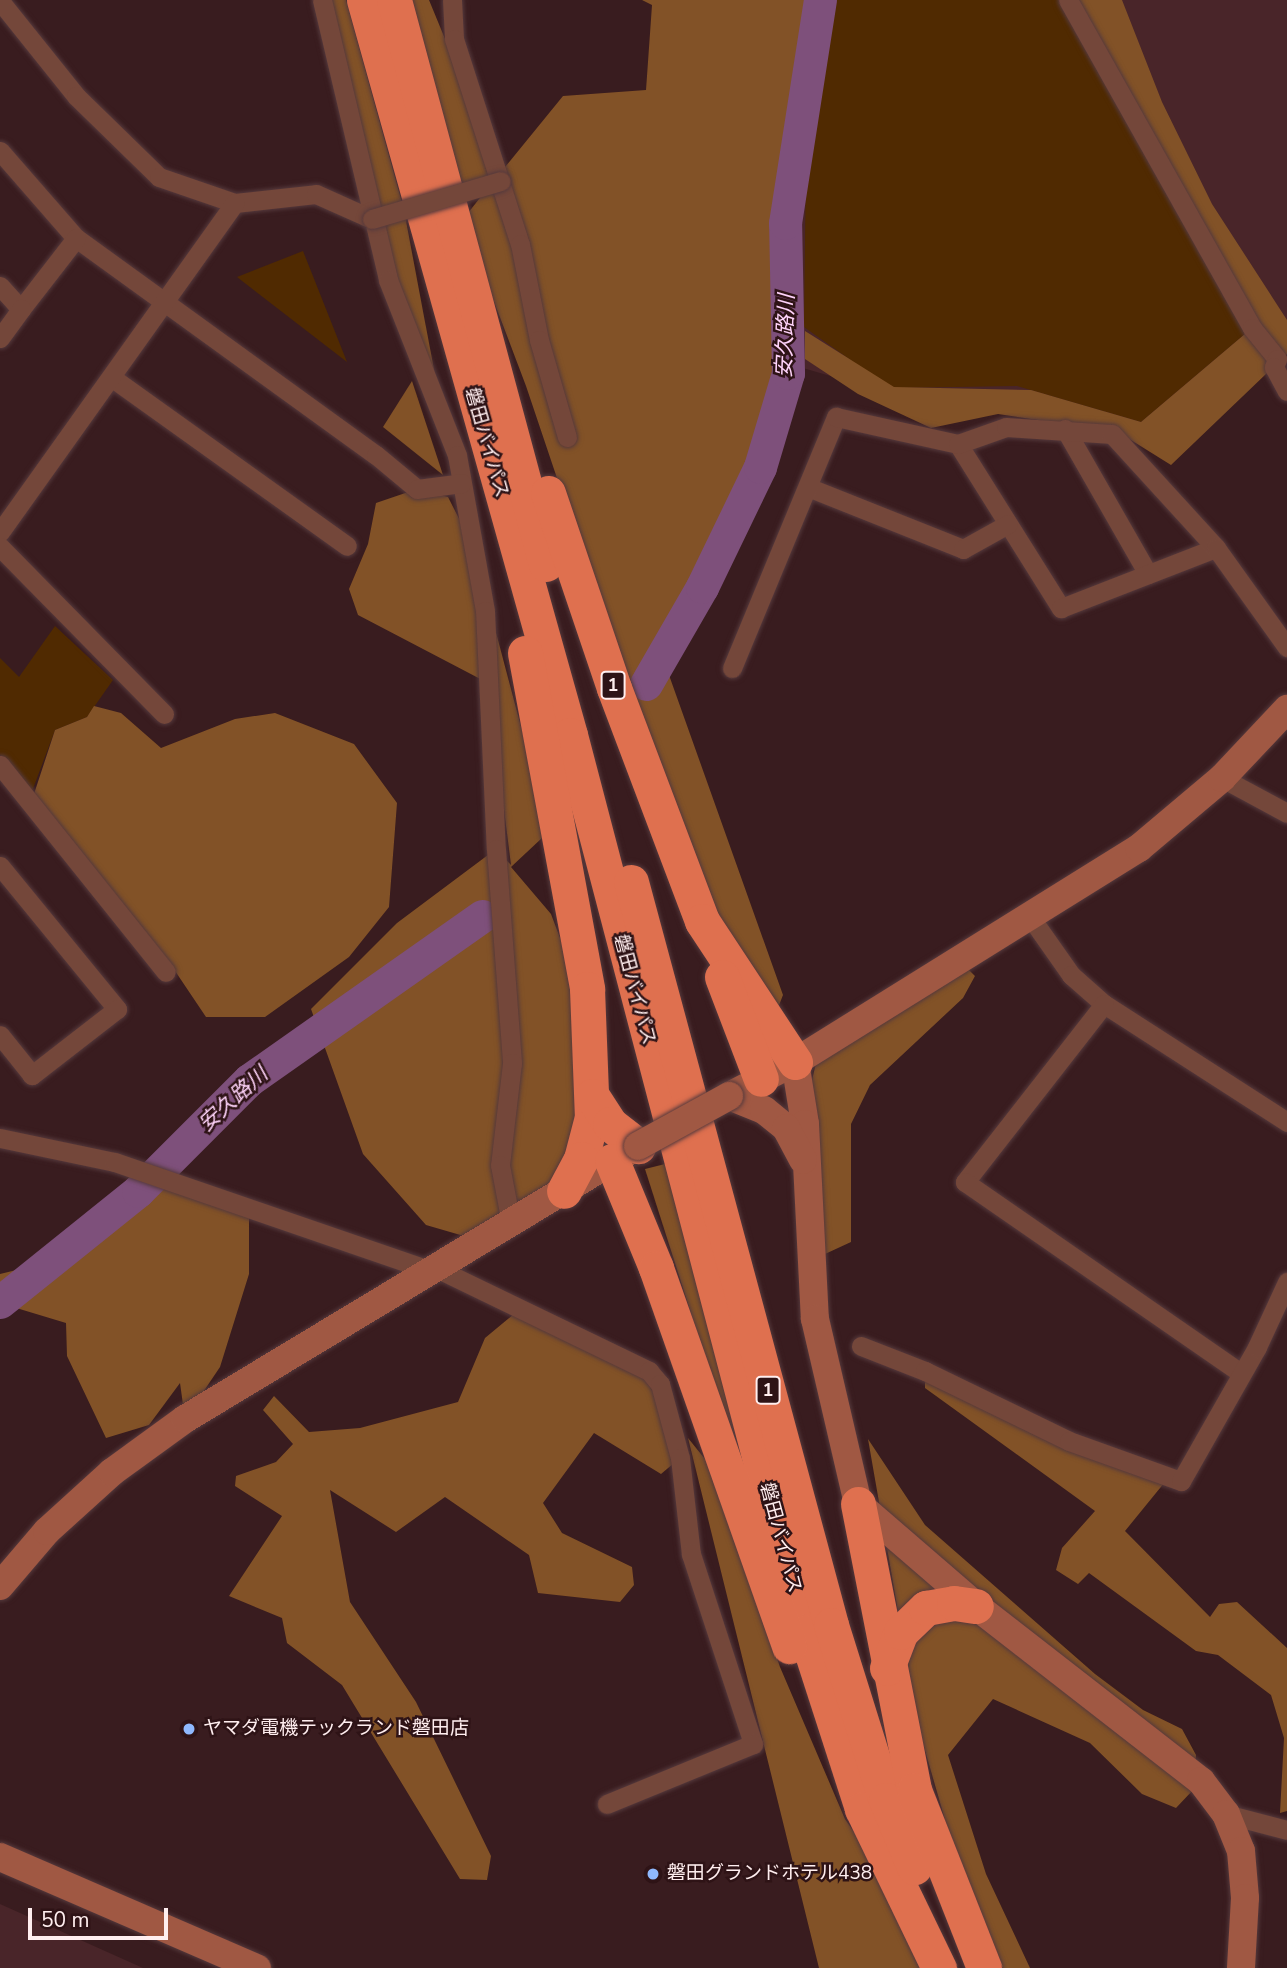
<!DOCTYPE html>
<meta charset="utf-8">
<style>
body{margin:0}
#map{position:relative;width:1287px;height:1968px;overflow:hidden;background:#391c1f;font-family:"Nunito Sans","Noto Sans JP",sans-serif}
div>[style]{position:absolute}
.built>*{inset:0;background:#492529}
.green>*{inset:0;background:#502a01}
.forest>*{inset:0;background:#825227}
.river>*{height:33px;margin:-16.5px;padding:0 16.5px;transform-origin:16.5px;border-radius:16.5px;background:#7e507b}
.roads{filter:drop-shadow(0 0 2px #55393c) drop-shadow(0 0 2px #55393c)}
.street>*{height:19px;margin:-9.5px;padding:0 9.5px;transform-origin:9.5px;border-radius:9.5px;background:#74473a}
.secondary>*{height:28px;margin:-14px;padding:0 14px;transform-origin:14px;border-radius:14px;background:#a05843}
.highway>*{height:35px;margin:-17.5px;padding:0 17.5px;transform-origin:17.5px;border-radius:17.5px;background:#df704f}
.bridges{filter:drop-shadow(0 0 2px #55393c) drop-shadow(0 0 2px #55393c)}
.street-bridge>*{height:19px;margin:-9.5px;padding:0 9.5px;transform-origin:9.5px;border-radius:9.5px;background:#74473a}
.secondary-bridge>*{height:28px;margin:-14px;padding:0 14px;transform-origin:14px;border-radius:14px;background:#a05843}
.dots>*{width:19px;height:19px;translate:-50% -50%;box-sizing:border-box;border:4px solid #2e1316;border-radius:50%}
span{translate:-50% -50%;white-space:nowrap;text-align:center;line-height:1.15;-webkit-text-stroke:5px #2e1316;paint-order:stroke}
.shield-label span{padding:2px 5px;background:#2e1316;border:2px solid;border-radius:5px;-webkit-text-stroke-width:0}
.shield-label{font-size:18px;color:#ffeeef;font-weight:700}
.street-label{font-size:19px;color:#ffeeef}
.poi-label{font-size:19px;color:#ffeeef}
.left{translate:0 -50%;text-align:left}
.water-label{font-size:21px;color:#fed3fa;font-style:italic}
.scale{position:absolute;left:28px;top:1908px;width:140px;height:32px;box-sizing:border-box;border:4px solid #ffeeef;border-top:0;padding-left:9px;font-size:21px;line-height:24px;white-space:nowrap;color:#ffeeef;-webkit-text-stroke:5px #2e1316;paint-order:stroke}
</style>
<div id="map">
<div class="built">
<div style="clip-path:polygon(778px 0,1287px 0,1287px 350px,1182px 451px,1064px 391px,954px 412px,772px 359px)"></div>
<div style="clip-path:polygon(0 1904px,143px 1968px,0 1968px)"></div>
</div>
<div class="green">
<div style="clip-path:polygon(832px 0,1069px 0,1252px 328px,1141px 422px,1017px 386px,890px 388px,804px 327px,806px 160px)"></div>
<div style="clip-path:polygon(303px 251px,347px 362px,237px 277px)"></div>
<div style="clip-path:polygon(55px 626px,113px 680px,87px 717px,55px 730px,31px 794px,0 755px,0 658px,19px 677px)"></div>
</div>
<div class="forest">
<div style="clip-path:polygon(322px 0,346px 0,404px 210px,444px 423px,367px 196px)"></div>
<div style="clip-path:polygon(402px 0,429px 0,471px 102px,492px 183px,563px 96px,646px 90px,652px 5px,642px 0,812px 0,794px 77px,789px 161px,770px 263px,777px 352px,765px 447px,718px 548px,659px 647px,783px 995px,776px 1013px,739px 978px,632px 701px,526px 386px,493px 299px,457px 227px,490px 185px,454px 195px)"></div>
<div style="clip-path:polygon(1071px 0,1122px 0,1162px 102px,1212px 204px,1287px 320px,1287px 354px,1171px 465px,1118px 432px,998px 414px,931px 428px,858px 394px,805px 359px,805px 331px,894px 387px,1031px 390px,1141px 422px,1252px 328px)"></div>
<div style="clip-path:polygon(412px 381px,443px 475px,383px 427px)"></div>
<div style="clip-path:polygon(417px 489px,448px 497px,473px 546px,528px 753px,542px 838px,511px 867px,551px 914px,588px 1012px,592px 1096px,564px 1191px,481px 1241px,426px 1225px,363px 1154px,311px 1009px,397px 923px,496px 849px,511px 865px,488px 683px,358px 615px,349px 589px,368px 544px,376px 503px)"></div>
<div style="clip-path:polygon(94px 706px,121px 713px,161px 748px,235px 719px,275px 713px,354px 744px,397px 803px,389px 907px,349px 957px,265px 1017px,206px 1017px,165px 956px,33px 797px,55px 730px,87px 717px)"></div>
<div style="clip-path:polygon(960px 961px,975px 976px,963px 998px,870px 1085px,851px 1124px,851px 1242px,825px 1254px,812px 1080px,820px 1046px)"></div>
<div style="clip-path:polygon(665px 1164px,717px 1339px,754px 1511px,645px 1169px)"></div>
<div style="clip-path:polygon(171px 1181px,249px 1208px,249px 1274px,220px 1367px,185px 1419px,180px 1383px,149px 1425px,106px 1438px,67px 1356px,66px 1323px,13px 1307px,0 1316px,0 1274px,82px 1254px,92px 1226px)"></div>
<div style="clip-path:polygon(520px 1309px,660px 1384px,680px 1458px,661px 1474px,594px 1433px,543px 1503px,562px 1533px,632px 1567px,634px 1585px,620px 1602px,538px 1593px,529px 1555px,445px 1497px,396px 1532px,330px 1490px,350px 1602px,416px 1702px,491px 1856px,487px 1880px,460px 1879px,342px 1685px,287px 1643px,282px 1618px,229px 1596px,282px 1516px,235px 1486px,236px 1476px,276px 1462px,293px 1444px,263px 1410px,274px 1396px,309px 1432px,360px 1428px,458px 1402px,485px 1338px)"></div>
<div style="clip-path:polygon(925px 1371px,1169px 1477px,1125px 1531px,1210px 1617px,1219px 1604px,1237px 1602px,1287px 1648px,1287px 1811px,1280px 1813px,1284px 1738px,1271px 1695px,1218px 1655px,1196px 1651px,1089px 1573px,1078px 1584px,1056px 1570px,1062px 1548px,1095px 1511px,925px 1388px)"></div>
<div style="clip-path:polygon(688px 1438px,713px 1469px,780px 1667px,845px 1819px,948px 1968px,819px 1968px)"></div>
<div style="clip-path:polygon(868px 1439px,925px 1525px,1095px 1674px,1143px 1710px,1182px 1729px,1196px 1755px,1193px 1790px,1176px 1808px,1142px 1794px,1090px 1743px,993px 1699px,948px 1755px,986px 1874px,1030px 1968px,1001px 1968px,964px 1886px,918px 1726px)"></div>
</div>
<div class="river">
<div style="left:646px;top:684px;width:112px;rotate:-60deg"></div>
<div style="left:702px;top:587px;width:133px;rotate:-64.2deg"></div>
<div style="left:760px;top:467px;width:98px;rotate:-73.4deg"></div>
<div style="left:788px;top:373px;width:150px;rotate:-91.1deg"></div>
<div style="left:785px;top:223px;width:226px;rotate:-81.1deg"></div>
<div style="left:0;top:1302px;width:177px;rotate:-38.8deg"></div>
<div style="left:138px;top:1191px;width:157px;rotate:-45deg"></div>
<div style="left:249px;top:1080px;width:285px;rotate:-35.1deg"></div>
</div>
<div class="roads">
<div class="street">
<div style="left:322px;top:0;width:288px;rotate:76.7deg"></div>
<div style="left:388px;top:280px;width:188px;rotate:68.5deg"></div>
<div style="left:457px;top:455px;width:158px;rotate:79.8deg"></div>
<div style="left:485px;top:611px;width:238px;rotate:87.4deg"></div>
<div style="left:496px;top:849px;width:215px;rotate:85.7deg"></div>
<div style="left:512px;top:1063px;width:103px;rotate:96.7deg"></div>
<div style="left:500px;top:1165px;width:59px;rotate:79.3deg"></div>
<div style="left:452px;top:0;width:39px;rotate:87deg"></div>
<div style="left:454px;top:39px;width:215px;rotate:72.2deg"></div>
<div style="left:520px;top:244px;width:98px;rotate:78.8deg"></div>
<div style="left:539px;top:340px;width:101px;rotate:73.9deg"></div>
<div style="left:1068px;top:0;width:376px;rotate:60.7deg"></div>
<div style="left:1252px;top:328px;width:40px;rotate:51deg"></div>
<div style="left:1277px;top:359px;width:9px;rotate:111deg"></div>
<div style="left:1274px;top:367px;width:27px;rotate:62deg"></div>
<div style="left:0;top:1px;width:122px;rotate:51.3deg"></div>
<div style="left:76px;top:96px;width:116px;rotate:44.3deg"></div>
<div style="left:159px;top:177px;width:80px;rotate:18.9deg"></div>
<div style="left:235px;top:203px;width:81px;rotate:-6.3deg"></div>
<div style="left:316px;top:194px;width:61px;rotate:24.1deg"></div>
<div style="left:0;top:151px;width:116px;rotate:48.9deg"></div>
<div style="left:76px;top:238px;width:370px;rotate:35.9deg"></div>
<div style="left:376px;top:455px;width:53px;rotate:39.7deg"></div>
<div style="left:417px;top:489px;width:45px;rotate:-7.6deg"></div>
<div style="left:0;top:286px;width:31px;rotate:48deg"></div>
<div style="left:21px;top:309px;width:90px;rotate:-52.2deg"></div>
<div style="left:0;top:338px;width:36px;rotate:-54deg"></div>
<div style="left:111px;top:377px;width:290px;rotate:35.6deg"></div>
<div style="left:1065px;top:429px;width:167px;rotate:60.2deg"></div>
<div style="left:958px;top:444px;width:194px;rotate:57.9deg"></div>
<div style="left:1061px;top:608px;width:166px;rotate:-21.2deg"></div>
<div style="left:810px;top:488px;width:165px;rotate:21.7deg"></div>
<div style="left:963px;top:549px;width:51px;rotate:-29.1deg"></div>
<div style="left:0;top:532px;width:404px;rotate:-54.5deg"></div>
<div style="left:0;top:547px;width:234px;rotate:45.5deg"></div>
<div style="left:732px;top:668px;width:272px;rotate:-67.5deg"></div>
<div style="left:836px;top:417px;width:125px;rotate:12.5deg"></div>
<div style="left:958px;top:444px;width:51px;rotate:-19.5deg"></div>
<div style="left:1006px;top:427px;width:106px;rotate:3.8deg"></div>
<div style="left:1112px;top:434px;width:154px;rotate:47.6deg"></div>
<div style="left:1216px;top:548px;width:122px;rotate:54.4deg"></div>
<div style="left:0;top:765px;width:265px;rotate:51.3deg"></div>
<div style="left:1222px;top:778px;width:74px;rotate:28.3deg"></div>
<div style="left:0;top:866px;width:185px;rotate:50.7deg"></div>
<div style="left:117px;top:1009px;width:108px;rotate:142.2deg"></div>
<div style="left:32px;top:1075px;width:51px;rotate:-128.7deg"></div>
<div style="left:1031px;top:918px;width:70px;rotate:54.9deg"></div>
<div style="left:1071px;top:975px;width:44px;rotate:41.3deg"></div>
<div style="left:1104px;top:1004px;width:218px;rotate:32.8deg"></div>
<div style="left:1104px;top:1004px;width:226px;rotate:128deg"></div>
<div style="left:965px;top:1182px;width:336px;rotate:34.7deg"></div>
<div style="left:0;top:1138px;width:117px;rotate:11.8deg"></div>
<div style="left:115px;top:1162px;width:334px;rotate:19deg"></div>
<div style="left:436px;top:1268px;width:237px;rotate:25.8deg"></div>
<div style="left:649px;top:1371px;width:17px;rotate:50deg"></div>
<div style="left:660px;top:1384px;width:77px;rotate:74.9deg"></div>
<div style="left:680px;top:1458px;width:97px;rotate:83.5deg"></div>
<div style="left:691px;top:1554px;width:200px;rotate:71.9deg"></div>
<div style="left:753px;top:1744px;width:158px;rotate:157.7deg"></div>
<div style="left:861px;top:1346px;width:69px;rotate:21.3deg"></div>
<div style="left:925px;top:1371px;width:160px;rotate:25.9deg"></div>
<div style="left:1069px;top:1441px;width:119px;rotate:19.7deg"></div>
<div style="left:1181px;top:1481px;width:154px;rotate:-60.4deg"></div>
<div style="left:1257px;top:1347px;width:72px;rotate:-65.2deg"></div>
<div style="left:1226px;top:1814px;width:63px;rotate:14.7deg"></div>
</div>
<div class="secondary">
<div style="left:795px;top:1062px;width:63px;rotate:80.8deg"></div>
<div style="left:805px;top:1124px;width:195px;rotate:87.1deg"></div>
<div style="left:815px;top:1319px;width:190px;rotate:76.9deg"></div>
<div style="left:858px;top:1504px;width:156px;rotate:40.8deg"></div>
<div style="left:976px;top:1606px;width:285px;rotate:37.9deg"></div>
<div style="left:1201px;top:1781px;width:41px;rotate:52.9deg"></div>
<div style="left:1226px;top:1814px;width:40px;rotate:68deg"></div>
<div style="left:1241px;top:1851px;width:47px;rotate:85.1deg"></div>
<div style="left:1245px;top:1898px;width:70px;rotate:93.3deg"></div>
<div style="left:729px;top:1096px;width:74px;rotate:-27.3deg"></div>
<div style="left:795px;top:1062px;width:405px;rotate:-31.9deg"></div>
<div style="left:1139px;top:848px;width:109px;rotate:-40.1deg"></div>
<div style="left:1222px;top:778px;width:95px;rotate:-46.7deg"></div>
<div style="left:729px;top:1096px;width:38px;rotate:22deg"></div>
<div style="left:764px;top:1110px;width:28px;rotate:39deg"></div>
<div style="left:786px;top:1128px;width:36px;rotate:62deg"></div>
<div style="left:0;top:1586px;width:72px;rotate:-49.5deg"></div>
<div style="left:47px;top:1531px;width:88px;rotate:-42.2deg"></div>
<div style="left:112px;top:1472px;width:90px;rotate:-36deg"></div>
<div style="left:185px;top:1419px;width:521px;rotate:-31.1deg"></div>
<div style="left:0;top:1857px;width:280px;rotate:23.4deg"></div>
</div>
<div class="highway">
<div style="left:364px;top:0;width:763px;rotate:74.34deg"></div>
<div style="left:570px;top:735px;width:927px;rotate:75.32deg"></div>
<div style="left:805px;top:1632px;width:186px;rotate:72.1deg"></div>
<div style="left:862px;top:1809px;width:177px;rotate:64.2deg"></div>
<div style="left:394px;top:0;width:584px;rotate:74.92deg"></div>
<div style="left:548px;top:493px;width:206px;rotate:71.3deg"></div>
<div style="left:614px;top:688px;width:249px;rotate:69.3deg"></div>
<div style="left:702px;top:921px;width:169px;rotate:56.6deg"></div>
<div style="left:525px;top:653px;width:342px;rotate:79.5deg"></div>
<div style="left:587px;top:989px;width:128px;rotate:87.8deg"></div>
<div style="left:592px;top:1117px;width:43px;rotate:104.7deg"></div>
<div style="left:581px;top:1159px;width:36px;rotate:118deg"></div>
<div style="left:631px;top:882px;width:769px;rotate:74.93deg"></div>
<div style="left:831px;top:1625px;width:183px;rotate:72.6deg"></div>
<div style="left:886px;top:1800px;width:73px;rotate:67.3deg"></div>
<div style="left:722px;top:977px;width:109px;rotate:69.1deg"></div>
<div style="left:592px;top:1096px;width:33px;rotate:57deg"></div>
<div style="left:610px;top:1124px;width:36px;rotate:38deg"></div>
<div style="left:612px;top:1161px;width:116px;rotate:67.6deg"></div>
<div style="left:656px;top:1268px;width:401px;rotate:70.6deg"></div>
<div style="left:858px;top:1504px;width:291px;rotate:78.9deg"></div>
<div style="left:914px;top:1790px;width:191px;rotate:68.5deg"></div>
<div style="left:887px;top:1668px;width:39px;rotate:-69deg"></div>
<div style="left:901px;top:1632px;width:35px;rotate:-44deg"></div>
<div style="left:926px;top:1608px;width:28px;rotate:-10deg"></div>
<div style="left:954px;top:1603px;width:22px;rotate:8deg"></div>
</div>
</div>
<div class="bridges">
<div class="street-bridge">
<div style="left:372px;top:219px;width:134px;rotate:-16.4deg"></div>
</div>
<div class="secondary-bridge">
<div style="left:638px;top:1146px;width:104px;rotate:-28.8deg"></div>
</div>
</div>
<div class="dots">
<div style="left:189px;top:1729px;background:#8fb8fd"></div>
<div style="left:653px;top:1874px;background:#8fb8fd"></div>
</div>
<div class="shield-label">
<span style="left:613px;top:685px">1</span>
<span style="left:768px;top:1390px">1</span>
</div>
<div class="street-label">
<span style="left:486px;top:443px;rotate:74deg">磐田バイパス</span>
<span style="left:634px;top:990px;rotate:75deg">磐田バイパス</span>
<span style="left:780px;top:1538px;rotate:75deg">磐田バイパス</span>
</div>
<div class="poi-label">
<span class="left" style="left:203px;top:1729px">ヤマダ電機テックランド磐田店</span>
<span class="left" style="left:667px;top:1874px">磐田グランドホテル438</span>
</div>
<div class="water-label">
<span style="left:785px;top:336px;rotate:-88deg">安久路川</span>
<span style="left:233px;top:1099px;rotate:-42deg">安久路川</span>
</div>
<div class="scale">50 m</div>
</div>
